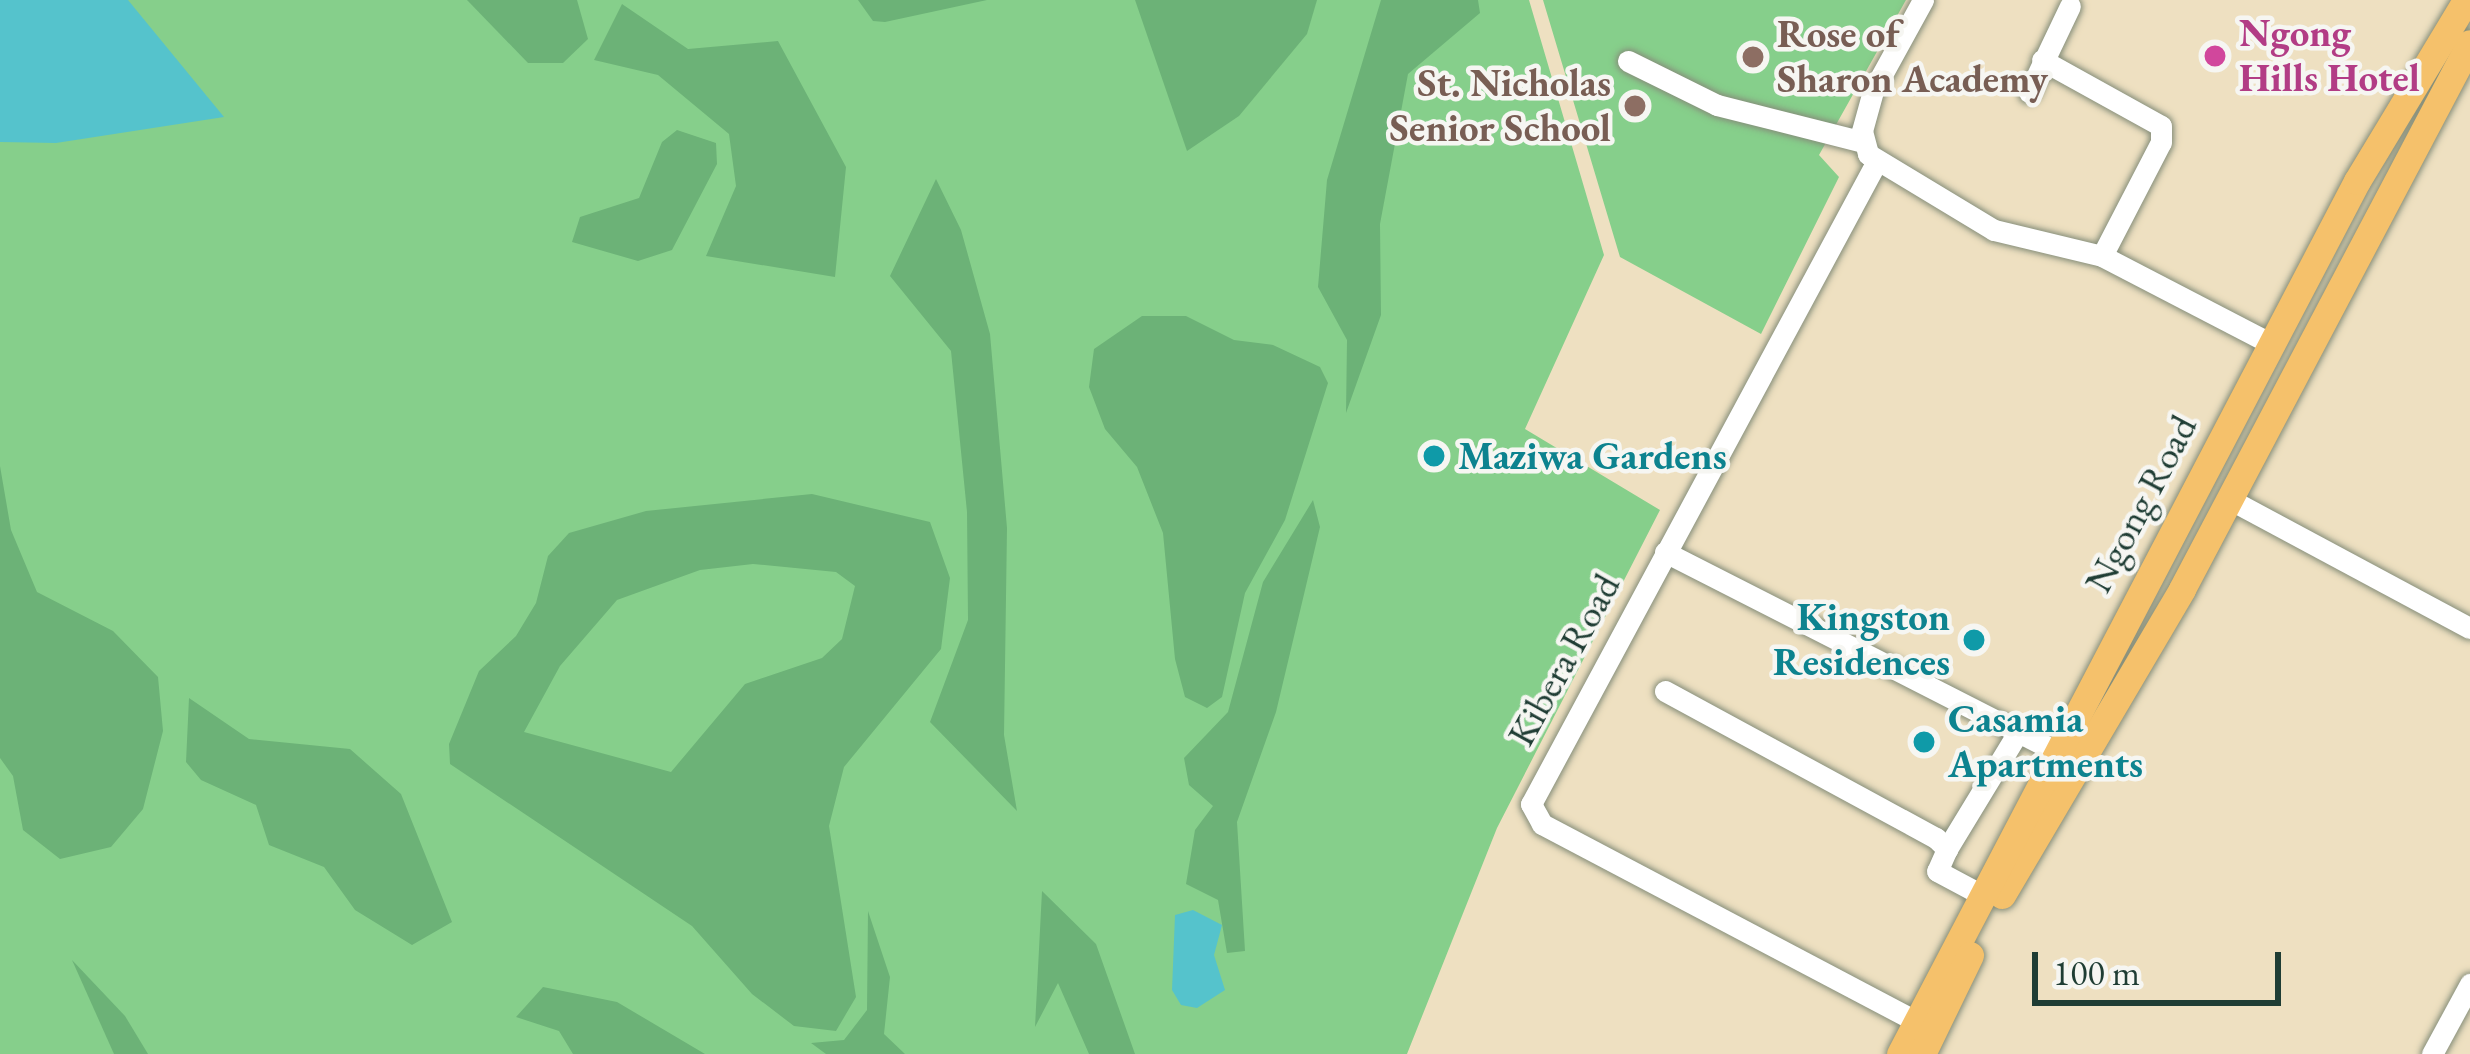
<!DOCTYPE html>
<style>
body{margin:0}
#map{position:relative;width:2470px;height:1054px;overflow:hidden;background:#eee0c1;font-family:"EB Garamond",serif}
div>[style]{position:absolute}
.green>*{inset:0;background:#86cf8b}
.forest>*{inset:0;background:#6cb277}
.water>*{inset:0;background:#55c3cc}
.roads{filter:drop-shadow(0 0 3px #868e7a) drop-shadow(0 0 3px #868e7a)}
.minor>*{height:21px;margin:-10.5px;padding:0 10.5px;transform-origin:10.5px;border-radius:10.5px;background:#fff}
.major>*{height:27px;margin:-13.5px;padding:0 13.5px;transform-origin:13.5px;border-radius:13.5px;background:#f5c16b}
.dots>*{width:33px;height:33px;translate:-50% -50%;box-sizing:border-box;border:6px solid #f6f6f2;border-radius:50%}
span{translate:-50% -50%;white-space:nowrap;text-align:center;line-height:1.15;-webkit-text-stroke:9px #f6f6f2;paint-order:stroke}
.hotel-label{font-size:39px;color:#b23c85;font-weight:700}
.left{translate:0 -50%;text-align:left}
.education-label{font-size:39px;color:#785e54;font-weight:700}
.right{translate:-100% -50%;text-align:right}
.culture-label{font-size:39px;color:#0d838f;font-weight:700}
.street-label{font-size:39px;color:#1f3d34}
.scale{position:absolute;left:2032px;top:952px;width:249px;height:54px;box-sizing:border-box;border:6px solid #1f3d34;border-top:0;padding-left:15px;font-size:36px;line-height:42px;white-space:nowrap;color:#1f3d34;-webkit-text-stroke:9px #f6f6f2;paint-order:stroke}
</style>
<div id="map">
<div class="green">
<div style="clip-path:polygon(0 0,1529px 0,1604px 255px,1525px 429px,1660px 510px,1497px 828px,1407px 1054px,0 1054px)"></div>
<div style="clip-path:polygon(1543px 0,1906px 0,1819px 155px,1839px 177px,1761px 334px,1620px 257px)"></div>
</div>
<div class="forest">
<div style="clip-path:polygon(467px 0,577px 0,588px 39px,563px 63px,528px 63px)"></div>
<div style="clip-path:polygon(858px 0,987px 0,885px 22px,873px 21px)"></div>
<div style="clip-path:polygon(1135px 0,1317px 0,1307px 34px,1239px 116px,1187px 151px)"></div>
<div style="clip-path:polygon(1381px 0,1478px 0,1480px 13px,1408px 74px,1380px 224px,1381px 315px,1346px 413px,1347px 340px,1318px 287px,1327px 180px)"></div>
<div style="clip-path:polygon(622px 4px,688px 49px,778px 41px,846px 167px,835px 277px,706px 256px,736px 186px,729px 134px,658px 75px,594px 60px)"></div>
<div style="clip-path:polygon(677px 130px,716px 143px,717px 164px,672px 250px,638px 261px,572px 242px,580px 217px,639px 198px,662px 142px)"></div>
<div style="clip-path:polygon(936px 179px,961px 230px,990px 334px,1007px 528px,1004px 735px,1017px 811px,930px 722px,968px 620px,967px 512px,951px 351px,890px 276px)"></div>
<div style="clip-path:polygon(1142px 316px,1186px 316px,1234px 340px,1273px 345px,1320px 367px,1328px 383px,1285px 520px,1245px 593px,1222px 697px,1207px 708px,1185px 697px,1175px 659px,1163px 533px,1137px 467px,1105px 429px,1089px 387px,1094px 349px)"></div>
<div style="clip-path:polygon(0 466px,11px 530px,37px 592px,113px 631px,158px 677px,163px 731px,143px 809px,111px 847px,60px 859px,23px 830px,13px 776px,0 758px)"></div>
<div style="clip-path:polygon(evenodd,812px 494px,930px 522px,950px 578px,941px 649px,844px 767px,829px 826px,856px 997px,836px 1031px,794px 1026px,752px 994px,692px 926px,450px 764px,449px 744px,479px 671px,516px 636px,536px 603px,548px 556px,569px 533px,646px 511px,812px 494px,753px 564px,836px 572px,855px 586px,842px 639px,822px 658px,745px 684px,671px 772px,524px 732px,560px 666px,617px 600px,700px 570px,753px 564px)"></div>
<div style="clip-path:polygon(1313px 500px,1320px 527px,1276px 712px,1237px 822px,1245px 951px,1227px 953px,1218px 900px,1186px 884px,1195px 830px,1213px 806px,1189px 785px,1184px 758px,1228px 712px,1263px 582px)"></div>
<div style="clip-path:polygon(189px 698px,249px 739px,350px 749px,401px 794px,452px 922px,412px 945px,355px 910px,324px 867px,269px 845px,256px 805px,201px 780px,186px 762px)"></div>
<div style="clip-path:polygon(1042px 891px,1096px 944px,1135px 1054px,1089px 1054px,1058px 983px,1035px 1027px)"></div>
<div style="clip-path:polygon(868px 911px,890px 977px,884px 1034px,905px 1054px,826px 1054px,811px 1043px,844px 1040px,867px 1010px)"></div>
<div style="clip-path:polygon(72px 960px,125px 1016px,148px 1054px,114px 1054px)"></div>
<div style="clip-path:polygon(543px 987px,617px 1002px,705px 1054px,573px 1054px,559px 1031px,516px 1017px)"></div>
</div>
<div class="water">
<div style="clip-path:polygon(0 0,128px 0,224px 117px,56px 143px,0 142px)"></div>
<div style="clip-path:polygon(1193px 910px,1222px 925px,1214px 955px,1225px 990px,1197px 1008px,1181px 1005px,1172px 990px,1175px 915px)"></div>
</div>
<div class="roads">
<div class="minor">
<div style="left:1923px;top:0;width:104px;rotate:118.8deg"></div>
<div style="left:1873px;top:91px;width:41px;rotate:105.4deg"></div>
<div style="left:1862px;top:131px;width:24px;rotate:75deg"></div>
<div style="left:1868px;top:154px;width:147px;rotate:31.1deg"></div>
<div style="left:1994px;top:230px;width:111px;rotate:13.5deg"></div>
<div style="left:2102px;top:256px;width:189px;rotate:27.4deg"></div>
<div style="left:2042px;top:60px;width:136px;rotate:29deg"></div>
<div style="left:2161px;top:126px;width:16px;rotate:90deg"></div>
<div style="left:2161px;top:142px;width:128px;rotate:117.4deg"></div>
<div style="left:1628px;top:61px;width:99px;rotate:26.3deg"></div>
<div style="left:1717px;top:105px;width:151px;rotate:14.2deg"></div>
<div style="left:2029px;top:92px;width:95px;rotate:-64.5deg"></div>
<div style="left:1877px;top:161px;width:730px;rotate:118.28deg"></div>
<div style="left:1531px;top:804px;width:23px;rotate:61deg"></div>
<div style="left:1542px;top:824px;width:422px;rotate:27.8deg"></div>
<div style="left:2229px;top:499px;width:273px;rotate:28.2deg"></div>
<div style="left:1665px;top:552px;width:439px;rotate:27deg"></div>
<div style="left:1665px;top:691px;width:308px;rotate:28.5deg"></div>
<div style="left:1936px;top:838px;width:16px;rotate:45deg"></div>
<div style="left:1947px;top:849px;width:24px;rotate:114deg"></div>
<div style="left:1937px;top:871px;width:51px;rotate:28.1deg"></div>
<div style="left:1947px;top:849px;width:137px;rotate:-58.7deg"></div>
<div style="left:2432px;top:1054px;width:80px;rotate:-61.5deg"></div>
</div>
<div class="major">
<div style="left:2002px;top:895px;width:355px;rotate:-59.5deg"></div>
<div style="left:2182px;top:589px;width:617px;rotate:-62.19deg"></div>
<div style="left:1900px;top:1054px;width:985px;rotate:-62.37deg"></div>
<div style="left:2357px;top:181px;width:211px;rotate:-58.9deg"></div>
<div style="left:1922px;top:1054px;width:110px;rotate:-64.1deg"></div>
</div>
</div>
<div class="dots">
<div style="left:2215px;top:56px;background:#d1479c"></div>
<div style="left:1753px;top:57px;background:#8d6e63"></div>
<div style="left:1635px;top:106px;background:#8d6e63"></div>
<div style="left:1434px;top:456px;background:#0f9aa8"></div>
<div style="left:1974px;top:640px;background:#0f9aa8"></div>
<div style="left:1924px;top:742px;background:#0f9aa8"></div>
</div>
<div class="hotel-label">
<span class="left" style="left:2239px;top:56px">Ngong<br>Hills Hotel</span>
</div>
<div class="education-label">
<span class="left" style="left:1777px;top:57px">Rose of<br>Sharon Academy</span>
<span class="right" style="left:1611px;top:106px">St. Nicholas<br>Senior School</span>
</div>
<div class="culture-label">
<span class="left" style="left:1458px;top:456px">Maziwa Gardens</span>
<span class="right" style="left:1950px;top:640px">Kingston<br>Residences</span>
<span class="left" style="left:1948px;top:742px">Casamia<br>Apartments</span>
</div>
<div class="street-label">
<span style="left:2141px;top:504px;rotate:-62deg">Ngong Road</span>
<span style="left:1564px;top:660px;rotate:-61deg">Kibera Road</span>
</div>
<div class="scale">100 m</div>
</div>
